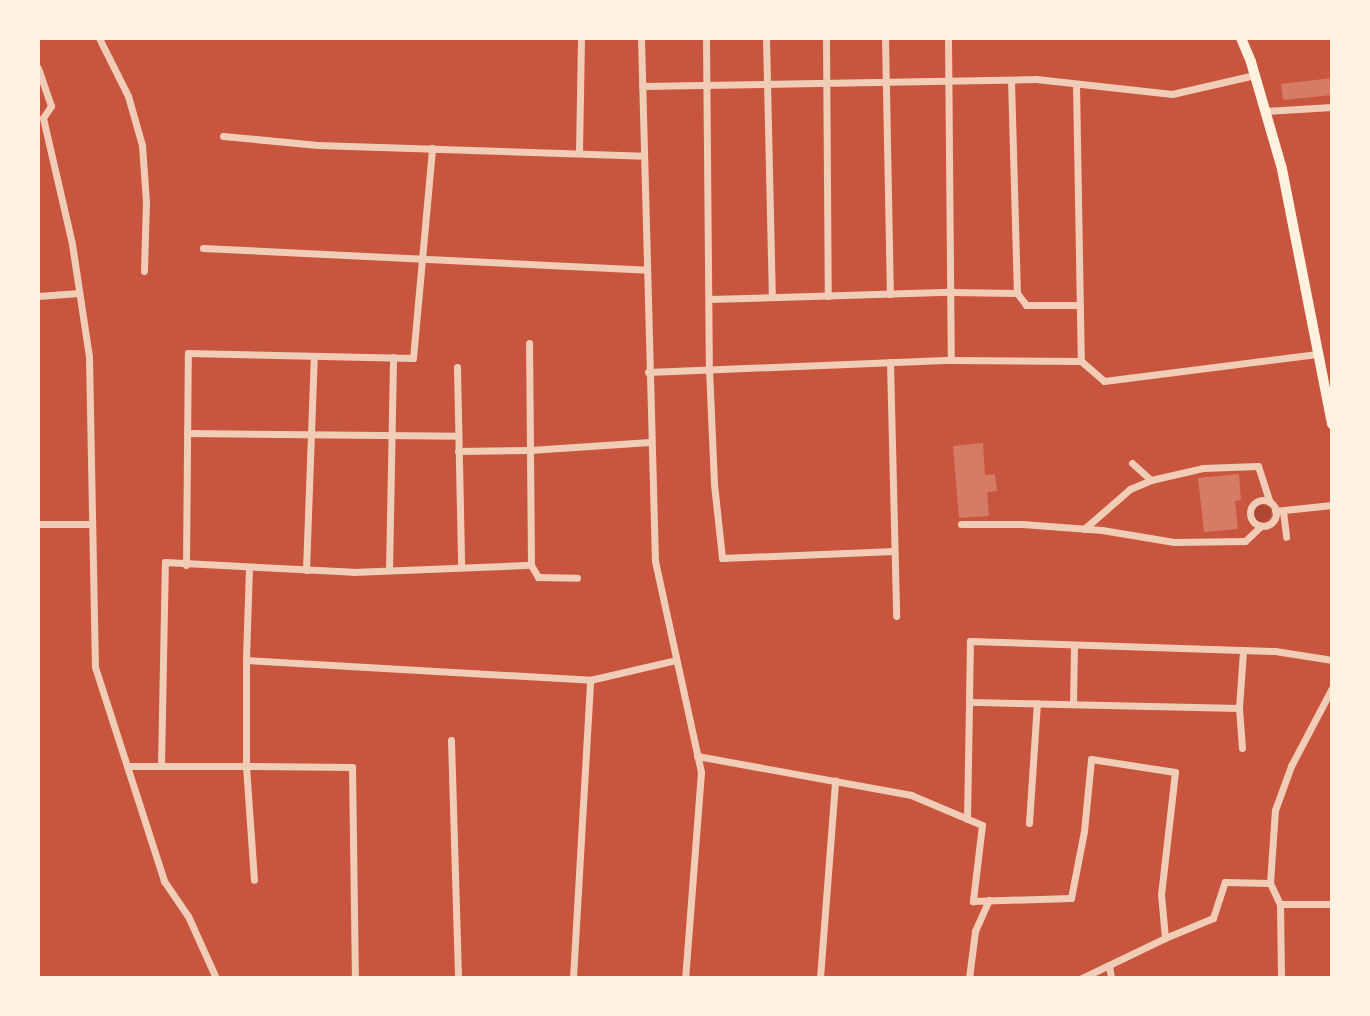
<!DOCTYPE html>
<style>
body{margin:0}
#map{position:relative;width:1370px;height:1016px;overflow:hidden;background:#c8553d;font-family:Montserrat,sans-serif}
div>[style]{position:absolute}
.green>*{inset:0;background:#ae4732}
.round{border-radius:50%}
.building>*{inset:0;background:#d67c66}
.minor>*{height:7px;margin:-3.5px;padding:0 3.5px;transform-origin:3.5px;border-radius:3.5px;background:#f1ccb7}
.minor>.ring{margin:-3.5px;padding:0;box-sizing:content-box;background:none;border:7px solid #f1ccb7;border-radius:50%}
.secondary>*{height:10px;margin:-5px;padding:0 5px;transform-origin:5px;border-radius:5px;background:#fff3e0}
span{translate:-50% -50%;white-space:nowrap;text-align:center;line-height:1.15;-webkit-text-stroke:5px #fff3e0;paint-order:stroke}
.frame{position:absolute;inset:0;border:40px solid #fff3e0;pointer-events:none}
</style>
<div id="map">
<div class="green">
<div class="round" style="left:1253px;top:504px;width:18px;height:18px"></div>
</div>
<div class="building">
<div style="clip-path:polygon(1332px 78px,1332px 95px,1283px 100px,1281px 84px)"></div>
<div style="clip-path:polygon(983px 443px,985px 475px,995px 474px,997px 491px,987px 492px,989px 516px,959px 518px,953px 446px)"></div>
<div style="clip-path:polygon(1239px 474px,1241px 500px,1235px 501px,1238px 529px,1204px 532px,1198px 478px)"></div>
</div>
<div class="minor">
<div style="left:99px;top:38px;width:65px;rotate:63.4deg"></div>
<div style="left:128px;top:96px;width:51px;rotate:74.1deg"></div>
<div style="left:142px;top:145px;width:57px;rotate:86deg"></div>
<div style="left:146px;top:202px;width:69px;rotate:91.7deg"></div>
<div style="left:641px;top:38px;width:523px;rotate:88.47deg"></div>
<div style="left:655px;top:561px;width:216px;rotate:77.7deg"></div>
<div style="left:701px;top:772px;width:207px;rotate:94.4deg"></div>
<div style="left:706px;top:38px;width:331px;rotate:89.5deg"></div>
<div style="left:709px;top:369px;width:115px;rotate:87.5deg"></div>
<div style="left:714px;top:484px;width:74px;rotate:83.8deg"></div>
<div style="left:722px;top:558px;width:172px;rotate:-2.3deg"></div>
<div style="left:766px;top:38px;width:259px;rotate:88.7deg"></div>
<div style="left:826px;top:38px;width:258px;rotate:89.6deg"></div>
<div style="left:885px;top:38px;width:256px;rotate:88.9deg"></div>
<div style="left:948px;top:38px;width:322px;rotate:89.5deg"></div>
<div style="left:38px;top:68px;width:40px;rotate:71.1deg"></div>
<div style="left:51px;top:106px;width:14px;rotate:124deg"></div>
<div style="left:43px;top:118px;width:129px;rotate:77deg"></div>
<div style="left:72px;top:244px;width:114px;rotate:81.4deg"></div>
<div style="left:89px;top:357px;width:310px;rotate:88.9deg"></div>
<div style="left:95px;top:667px;width:225px;rotate:72.1deg"></div>
<div style="left:164px;top:881px;width:42px;rotate:55.6deg"></div>
<div style="left:188px;top:916px;width:68px;rotate:65.7deg"></div>
<div style="left:1011px;top:80px;width:213px;rotate:88.4deg"></div>
<div style="left:1076px;top:84px;width:277px;rotate:89deg"></div>
<div style="left:642px;top:86px;width:394px;rotate:-1deg"></div>
<div style="left:1036px;top:79px;width:137px;rotate:6.3deg"></div>
<div style="left:1172px;top:94px;width:85px;rotate:-12.9deg"></div>
<div style="left:1265px;top:111px;width:67px;rotate:-3.4deg"></div>
<div style="left:223px;top:136px;width:95px;rotate:5.4deg"></div>
<div style="left:318px;top:145px;width:326px;rotate:1.9deg"></div>
<div style="left:579px;top:153px;width:115px;rotate:-89deg"></div>
<div style="left:203px;top:248px;width:444px;rotate:2.8deg"></div>
<div style="left:38px;top:296px;width:41px;rotate:-4.2deg"></div>
<div style="left:709px;top:299px;width:241px;rotate:-1.7deg"></div>
<div style="left:950px;top:292px;width:67px;rotate:0.9deg"></div>
<div style="left:1017px;top:293px;width:15px;rotate:53deg"></div>
<div style="left:1026px;top:305px;width:54px"></div>
<div style="left:890px;top:362px;width:254px;rotate:88.6deg"></div>
<div style="left:457px;top:367px;width:199px;rotate:88.8deg"></div>
<div style="left:648px;top:372px;width:303px;rotate:-2.3deg"></div>
<div style="left:951px;top:360px;width:130px;rotate:0.4deg"></div>
<div style="left:1081px;top:361px;width:30px;rotate:41deg"></div>
<div style="left:1104px;top:381px;width:217px;rotate:-7.2deg"></div>
<div style="left:187px;top:433px;width:271px;rotate:0.6deg"></div>
<div style="left:458px;top:451px;width:72px;rotate:-0.8deg"></div>
<div style="left:530px;top:450px;width:120px;rotate:-3.8deg"></div>
<div style="left:1132px;top:463px;width:25px;rotate:42deg"></div>
<div class="ring" style="left:1250px;top:500px;width:19px;height:19px"></div>
<div style="left:1275px;top:511px;width:57px;rotate:-6deg"></div>
<div style="left:1283px;top:511px;width:26px;rotate:83deg"></div>
<div style="left:38px;top:524px;width:52px"></div>
<div style="left:961px;top:524px;width:61px"></div>
<div style="left:1022px;top:524px;width:80px;rotate:4.3deg"></div>
<div style="left:1102px;top:530px;width:73px;rotate:9.5deg"></div>
<div style="left:1174px;top:542px;width:71px;rotate:-0.8deg"></div>
<div style="left:1245px;top:541px;width:22px;rotate:-43deg"></div>
<div style="left:1084px;top:529px;width:61px;rotate:-41deg"></div>
<div style="left:1130px;top:489px;width:23px;rotate:-23deg"></div>
<div style="left:1151px;top:480px;width:53px;rotate:-13deg"></div>
<div style="left:1203px;top:468px;width:55px;rotate:-2.1deg"></div>
<div style="left:1258px;top:466px;width:38px;rotate:72deg"></div>
<div style="left:186px;top:565px;width:212px;rotate:-89.5deg"></div>
<div style="left:188px;top:353px;width:225px;rotate:1.3deg"></div>
<div style="left:413px;top:358px;width:211px;rotate:-84.8deg"></div>
<div style="left:531px;top:565px;width:14px;rotate:60deg"></div>
<div style="left:538px;top:577px;width:39px;rotate:1deg"></div>
<div style="left:249px;top:568px;width:92px;rotate:91.9deg"></div>
<div style="left:246px;top:660px;width:345px;rotate:3.3deg"></div>
<div style="left:590px;top:680px;width:88px;rotate:-13.1deg"></div>
<div style="left:306px;top:570px;width:214px;rotate:-87.9deg"></div>
<div style="left:389px;top:570px;width:213px;rotate:-88.9deg"></div>
<div style="left:1243px;top:651px;width:57px;rotate:94deg"></div>
<div style="left:1239px;top:708px;width:270px;rotate:-178.7deg"></div>
<div style="left:969px;top:702px;width:61px;rotate:-89.1deg"></div>
<div style="left:970px;top:641px;width:305px;rotate:1.9deg"></div>
<div style="left:1275px;top:651px;width:58px;rotate:9deg"></div>
<div style="left:246px;top:660px;width:106px;rotate:90deg"></div>
<div style="left:246px;top:766px;width:106px;rotate:0.5deg"></div>
<div style="left:352px;top:767px;width:211px;rotate:89.2deg"></div>
<div style="left:1073px;top:704px;width:58px;rotate:-89deg"></div>
<div style="left:1239px;top:708px;width:40px;rotate:85.7deg"></div>
<div style="left:451px;top:740px;width:238px;rotate:88.3deg"></div>
<div style="left:697px;top:756px;width:218px;rotate:10.3deg"></div>
<div style="left:911px;top:795px;width:77px;rotate:22.9deg"></div>
<div style="left:982px;top:825px;width:77px;rotate:96.8deg"></div>
<div style="left:973px;top:901px;width:98px;rotate:-1.8deg"></div>
<div style="left:1071px;top:898px;width:68px;rotate:-79deg"></div>
<div style="left:1084px;top:831px;width:72px;rotate:-84.4deg"></div>
<div style="left:1091px;top:759px;width:85px;rotate:8.8deg"></div>
<div style="left:1175px;top:772px;width:123px;rotate:96.5deg"></div>
<div style="left:1161px;top:894px;width:44px;rotate:84.8deg"></div>
<div style="left:1165px;top:938px;width:52px;rotate:-22.6deg"></div>
<div style="left:1213px;top:918px;width:38px;rotate:-72deg"></div>
<div style="left:1225px;top:882px;width:45px;rotate:1.3deg"></div>
<div style="left:1270px;top:883px;width:73px;rotate:-86.1deg"></div>
<div style="left:1275px;top:810px;width:47px;rotate:-70deg"></div>
<div style="left:1291px;top:766px;width:88px;rotate:-62.3deg"></div>
<div style="left:127px;top:766px;width:119px"></div>
<div style="left:246px;top:766px;width:114px;rotate:86deg"></div>
<div style="left:161px;top:766px;width:204px;rotate:-88.9deg"></div>
<div style="left:165px;top:562px;width:188px;rotate:3deg"></div>
<div style="left:353px;top:572px;width:178px;rotate:-2.3deg"></div>
<div style="left:531px;top:565px;width:222px;rotate:-90.5deg"></div>
<div style="left:967px;top:819px;width:117px;rotate:-89deg"></div>
<div style="left:1029px;top:823px;width:120px;rotate:-86.2deg"></div>
<div style="left:1270px;top:883px;width:23px;rotate:65deg"></div>
<div style="left:1280px;top:904px;width:74px;rotate:89.2deg"></div>
<div style="left:1280px;top:904px;width:52px"></div>
<div style="left:1109px;top:965px;width:13px;rotate:81deg"></div>
<div style="left:573px;top:978px;width:298px;rotate:-86.7deg"></div>
<div style="left:820px;top:978px;width:198px;rotate:-85.6deg"></div>
<div style="left:969px;top:978px;width:47px;rotate:-82.7deg"></div>
<div style="left:975px;top:931px;width:34px;rotate:-66deg"></div>
<div style="left:1082px;top:978px;width:92px;rotate:-25.7deg"></div>
</div>
<div class="secondary">
<div style="left:1241px;top:38px;width:26px;rotate:67deg"></div>
<div style="left:1251px;top:62px;width:111px;rotate:73.8deg"></div>
<div style="left:1282px;top:169px;width:260px;rotate:78.9deg"></div>
</div>
<div class="frame"></div>
</div>
